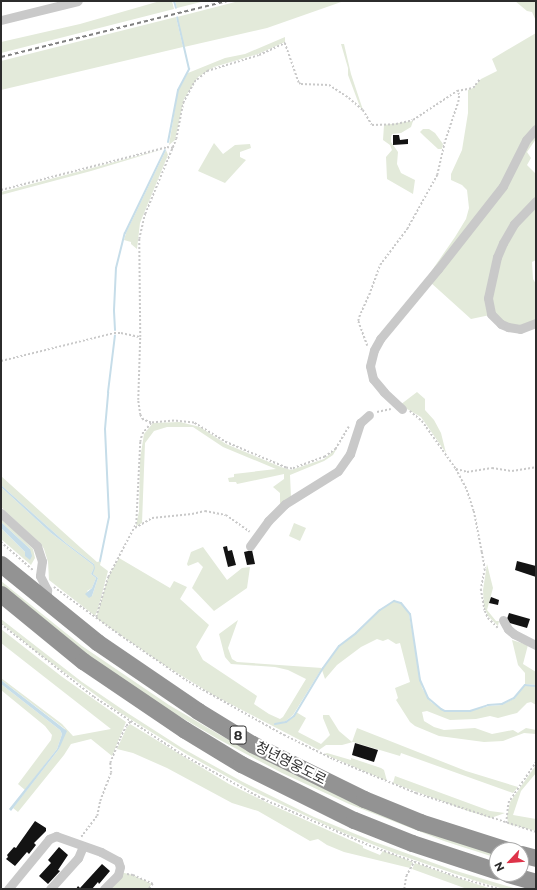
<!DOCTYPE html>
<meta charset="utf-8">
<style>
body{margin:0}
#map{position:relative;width:537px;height:890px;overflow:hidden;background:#fff;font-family:Montserrat,"Noto Sans KR",sans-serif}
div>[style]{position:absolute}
.green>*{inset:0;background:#e3eada}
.water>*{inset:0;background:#c6dde9}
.stream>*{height:2px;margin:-1px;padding:0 1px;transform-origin:1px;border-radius:1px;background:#c6dde9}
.building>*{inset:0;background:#131313}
.path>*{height:1.5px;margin-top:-0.75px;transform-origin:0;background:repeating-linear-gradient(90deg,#c9c9c9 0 2px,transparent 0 4px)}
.street>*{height:9px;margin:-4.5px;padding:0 4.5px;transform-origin:4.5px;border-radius:4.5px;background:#c9c9c9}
.highway>*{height:17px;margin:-8.5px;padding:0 8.5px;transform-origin:8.5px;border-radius:8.5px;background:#939393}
.rail>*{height:2px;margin-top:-1px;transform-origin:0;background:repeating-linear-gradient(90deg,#818181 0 4px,transparent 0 7px)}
span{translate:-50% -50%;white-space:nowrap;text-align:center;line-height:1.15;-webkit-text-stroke:4px #fff;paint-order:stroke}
.shield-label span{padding:1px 3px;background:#fff;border:1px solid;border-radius:3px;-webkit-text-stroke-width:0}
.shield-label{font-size:13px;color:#2c2c2c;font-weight:700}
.street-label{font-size:14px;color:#2c2c2c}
.frame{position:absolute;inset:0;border:2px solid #2c2c2c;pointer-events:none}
.north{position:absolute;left:489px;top:842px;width:40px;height:40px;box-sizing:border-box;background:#fff;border:1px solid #ababab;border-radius:50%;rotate:244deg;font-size:11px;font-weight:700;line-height:16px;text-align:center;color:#2c2c2c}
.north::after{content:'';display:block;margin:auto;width:14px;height:18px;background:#de3349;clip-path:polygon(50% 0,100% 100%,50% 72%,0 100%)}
</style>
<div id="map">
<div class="green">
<div style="clip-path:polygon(160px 1px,172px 1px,174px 9px,1px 53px,1px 42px,80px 24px)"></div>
<div style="clip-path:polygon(175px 1px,205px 1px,177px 8px)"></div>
<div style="clip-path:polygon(239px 1px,344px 1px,267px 28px,184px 47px,177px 17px)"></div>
<div style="clip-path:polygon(515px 1px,536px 1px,536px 21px,532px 12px,527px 11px)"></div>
<div style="clip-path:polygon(176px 17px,183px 47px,1px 90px,1px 61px)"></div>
<div style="clip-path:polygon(536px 33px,536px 128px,502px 185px,428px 276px,455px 237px,466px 219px,469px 208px,467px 190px,462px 185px,451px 180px,451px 174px,462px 150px,468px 113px,468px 90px,473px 88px,481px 79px,497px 71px,492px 59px)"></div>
<div style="clip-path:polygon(285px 37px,285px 42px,258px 54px,214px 67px,198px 77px,184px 99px,175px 140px,169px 145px,178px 90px,188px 73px,225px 58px,245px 54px)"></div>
<div style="clip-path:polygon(341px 44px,344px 44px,351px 74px,363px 110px,360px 107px,348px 75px,348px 68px)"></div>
<div style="clip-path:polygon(413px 121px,411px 127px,401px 133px,392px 134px,391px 137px,391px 142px,398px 152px,397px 164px,401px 173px,415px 180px,413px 194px,387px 179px,386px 157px,392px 150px,390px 145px,383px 140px,384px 125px)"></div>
<div style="clip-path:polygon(423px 129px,429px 129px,435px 133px,443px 144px,442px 149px,438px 149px,424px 136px,420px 132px)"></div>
<div style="clip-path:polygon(536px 132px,536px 139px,527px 152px,531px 158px,527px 165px,536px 174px,536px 199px,501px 243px,490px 315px,471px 319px,430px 282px)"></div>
<div style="clip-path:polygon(214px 143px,223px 154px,235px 145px,250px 144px,251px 148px,240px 152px,240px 157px,246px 160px,225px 183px,198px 171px)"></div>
<div style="clip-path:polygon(164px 149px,91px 171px,1px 195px,1px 192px)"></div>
<div style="clip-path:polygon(166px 150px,168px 155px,140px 223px,137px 249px,131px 244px,131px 242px,124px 240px,126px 233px)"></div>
<div style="clip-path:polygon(536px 202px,536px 260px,532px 262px,533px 279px,536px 284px,536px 323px,520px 328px,496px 320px,489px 298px,503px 244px)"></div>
<div style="clip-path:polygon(417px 392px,425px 399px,425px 410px,434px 420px,441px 433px,446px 453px,421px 417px,400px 405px)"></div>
<div style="clip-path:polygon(180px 422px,200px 427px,226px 444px,281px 467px,291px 470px,324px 459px,337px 448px,333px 455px,324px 461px,290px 475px,291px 497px,280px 507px,280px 493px,273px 487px,284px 479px,284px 474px,237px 484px,236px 482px,229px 482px,228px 478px,234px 477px,234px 474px,276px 469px,223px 447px,193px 427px,167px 427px,154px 431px,145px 443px,142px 523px,136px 526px,139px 511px,140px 459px,144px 434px,153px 423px)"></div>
<div style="clip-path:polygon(1px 476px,81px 548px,97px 562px,101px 561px,100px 565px,108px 571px,98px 609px,95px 616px,49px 580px,48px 562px,44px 549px,41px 544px,1px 507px,1px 487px,51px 533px,93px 565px,94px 568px,91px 574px,96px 578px,92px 588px,87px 591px,92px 596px,98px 578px,93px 574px,94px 564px,66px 543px,1px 485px)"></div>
<div style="clip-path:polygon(1px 517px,33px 549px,35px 558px,31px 565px,1px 539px,1px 528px,25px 552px,25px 556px,30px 549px,1px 522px)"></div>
<div style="clip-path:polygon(294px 523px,306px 528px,300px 541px,289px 536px)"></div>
<div style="clip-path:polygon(203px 547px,227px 580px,242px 568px,250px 567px,247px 588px,214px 611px,192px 588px,203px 567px,198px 562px,188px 566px,187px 564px,191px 552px)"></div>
<div style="clip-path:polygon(119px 558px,170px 588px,174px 581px,187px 587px,180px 599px,209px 625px,196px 647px,203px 660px,257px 696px,254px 704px,269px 714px,280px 719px,283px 717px,306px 679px,288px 670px,275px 667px,231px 664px,225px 657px,219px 634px,238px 620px,228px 648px,232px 659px,237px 662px,322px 668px,293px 715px,286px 721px,276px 724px,286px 722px,291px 719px,296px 712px,306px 718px,298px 732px,321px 744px,330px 735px,323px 718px,323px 715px,329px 715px,339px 731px,352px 742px,357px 728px,466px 771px,518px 787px,513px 793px,401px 753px,400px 756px,353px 742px,342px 745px,326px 745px,319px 750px,215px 696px,164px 665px,96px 618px,108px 577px)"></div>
<div style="clip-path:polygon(487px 564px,493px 588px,487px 610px,496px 621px,499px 621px,498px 626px,488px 616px,484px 607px,483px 590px)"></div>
<div style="clip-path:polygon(1px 581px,82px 646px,169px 705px,220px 735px,293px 773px,497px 854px,497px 858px,444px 841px,349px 804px,282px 773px,218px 739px,167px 709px,79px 649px,1px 587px)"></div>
<div style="clip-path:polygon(394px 601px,401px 603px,409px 614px,422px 688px,431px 702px,441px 709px,445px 711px,470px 711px,489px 706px,502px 705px,515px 698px,525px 685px,536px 686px,536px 705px,531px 702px,527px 703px,517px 713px,498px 718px,490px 716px,476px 719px,450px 720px,427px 711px,422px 712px,424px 721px,434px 727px,444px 730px,475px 728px,492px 734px,513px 730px,518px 733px,526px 728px,536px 730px,536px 734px,524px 733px,503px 741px,484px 742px,439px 736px,415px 726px,410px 722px,396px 700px,398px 698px,395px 688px,410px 682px,400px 643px,396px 644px,388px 639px,383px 641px,377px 639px,361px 647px,337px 665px,325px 679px,322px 670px,339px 646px,356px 633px,380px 610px)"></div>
<div style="clip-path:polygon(1px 619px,82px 682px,129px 714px,182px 748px,241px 781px,314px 817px,375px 842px,453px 870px,517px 889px,504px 889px,473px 880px,394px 853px,334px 829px,251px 790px,188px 755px,119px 712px,39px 654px,1px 623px)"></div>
<div style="clip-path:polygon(1px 629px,61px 676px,126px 722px,112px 756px,91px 739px,71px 744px,64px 755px,18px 812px,13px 808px,59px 749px,65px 729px,1px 680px,1px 678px,62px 724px,73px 736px,111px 729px,1px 643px)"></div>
<div style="clip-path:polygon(512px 640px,528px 645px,523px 664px,536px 672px,536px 685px,525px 684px,525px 673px,518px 665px)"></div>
<div style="clip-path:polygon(1px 684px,60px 730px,62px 734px,57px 749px,25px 790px,18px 784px,51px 740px,52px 735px,45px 726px,1px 690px)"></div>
<div style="clip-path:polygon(130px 724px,229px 784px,272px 805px,363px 846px,363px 848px,380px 855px,383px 851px,413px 862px,410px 868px,344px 852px,327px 845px,318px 839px,310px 841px,258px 811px,232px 803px,167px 768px,133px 753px,117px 749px,127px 727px)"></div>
<div style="clip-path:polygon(327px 753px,351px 760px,351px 758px,381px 768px,384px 770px,387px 781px,324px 754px)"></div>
<div style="clip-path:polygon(536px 765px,536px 773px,521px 791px,513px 815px,536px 819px,536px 831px,508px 824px,507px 816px,510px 802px)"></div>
<div style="clip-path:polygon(395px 776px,490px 811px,505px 813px,491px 818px,468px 811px,393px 783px)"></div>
<div style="clip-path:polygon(415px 863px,470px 882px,492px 889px,467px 889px,412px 869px)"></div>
<div style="clip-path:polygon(120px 872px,133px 875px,152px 884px,148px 889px,108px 889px)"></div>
</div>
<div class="water">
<div style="clip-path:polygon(1px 485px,66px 543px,94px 564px,95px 568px,93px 574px,98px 578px,92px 596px,89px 598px,85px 594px,92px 588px,96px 578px,91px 574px,94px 568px,93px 565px,51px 533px,1px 487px)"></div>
<div style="clip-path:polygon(1px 522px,30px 549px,32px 556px,30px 560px,25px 556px,25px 552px,1px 528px)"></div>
<div style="clip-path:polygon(1px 680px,67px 731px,59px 749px,11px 811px,9px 809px,57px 749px,62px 734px,60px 730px,1px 684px)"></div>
</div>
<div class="stream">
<div style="left:174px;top:1px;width:7px;rotate:74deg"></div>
<div style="left:168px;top:142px;width:53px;rotate:-79.1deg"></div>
<div style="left:178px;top:90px;width:24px;rotate:-62deg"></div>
<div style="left:189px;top:69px;width:53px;rotate:-103deg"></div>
<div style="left:115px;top:330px;width:20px;rotate:-93deg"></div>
<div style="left:114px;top:310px;width:42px;rotate:-87.3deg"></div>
<div style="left:116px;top:268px;width:36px;rotate:-76deg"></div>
<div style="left:125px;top:233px;width:92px;rotate:-64.3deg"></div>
<div style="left:100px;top:561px;width:45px;rotate:-78.4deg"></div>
<div style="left:109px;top:517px;width:88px;rotate:-92.6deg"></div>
<div style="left:105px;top:429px;width:37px;rotate:-85deg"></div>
<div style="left:108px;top:392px;width:57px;rotate:-83deg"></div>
<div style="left:275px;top:724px;width:11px;rotate:-10deg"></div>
<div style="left:286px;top:722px;width:10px;rotate:-37deg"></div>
<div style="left:294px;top:716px;width:56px;rotate:-58.9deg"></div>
<div style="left:323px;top:668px;width:27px;rotate:-54deg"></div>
<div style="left:339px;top:646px;width:21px;rotate:-37deg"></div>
<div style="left:356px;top:633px;width:33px;rotate:-44deg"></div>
<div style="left:380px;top:610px;width:17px;rotate:-33deg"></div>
<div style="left:394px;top:601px;width:7px;rotate:16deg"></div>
<div style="left:401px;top:603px;width:14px;rotate:51deg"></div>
<div style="left:410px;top:614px;width:67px;rotate:81.4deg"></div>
<div style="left:420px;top:680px;width:20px;rotate:66deg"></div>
<div style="left:428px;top:698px;width:17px;rotate:40deg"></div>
<div style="left:441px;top:709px;width:4px;rotate:27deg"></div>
<div style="left:445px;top:711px;width:25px"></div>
<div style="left:470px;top:711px;width:19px;rotate:-18deg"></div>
<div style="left:488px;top:705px;width:14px;rotate:-4deg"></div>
<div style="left:502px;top:704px;width:13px;rotate:-27deg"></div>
<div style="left:514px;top:698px;width:17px;rotate:-50deg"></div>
<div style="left:525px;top:685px;width:11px;rotate:5deg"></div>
</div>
<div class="building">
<div style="clip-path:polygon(393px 135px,399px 135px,400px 140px,408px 139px,408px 144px,393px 145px)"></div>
<div style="clip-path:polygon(227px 546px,228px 551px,232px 550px,236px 565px,228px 567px,223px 547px)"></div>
<div style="clip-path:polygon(252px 550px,255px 564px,247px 565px,244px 552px)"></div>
<div style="clip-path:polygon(517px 561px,536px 566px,536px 577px,515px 570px)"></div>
<div style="clip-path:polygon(491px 597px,499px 600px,498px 605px,489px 603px)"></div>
<div style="clip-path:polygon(509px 613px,530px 619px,527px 628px,506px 622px)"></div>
<div style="clip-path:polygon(355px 743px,378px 750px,374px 762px,352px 755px)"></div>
<div style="clip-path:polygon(35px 821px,46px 828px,46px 831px,34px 843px,36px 845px,29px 854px,27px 852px,15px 866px,6px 859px,8px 857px,7px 855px,14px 847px,16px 848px,18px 845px)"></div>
<div style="clip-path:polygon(59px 847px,68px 855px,58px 870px,60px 871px,48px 884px,39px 876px,51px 863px,48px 860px)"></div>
<div style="clip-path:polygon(102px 864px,110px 871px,99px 884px,98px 882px,92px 889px,76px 889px,78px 886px,80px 888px)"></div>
</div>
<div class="path">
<div style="left:1px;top:190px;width:171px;rotate:-14.5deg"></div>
<div style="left:167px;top:147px;width:6px;rotate:9deg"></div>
<div style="left:367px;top:346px;width:27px;rotate:-110deg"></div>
<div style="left:358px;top:321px;width:4px;rotate:-76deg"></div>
<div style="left:359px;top:317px;width:24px;rotate:-66deg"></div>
<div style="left:369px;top:295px;width:32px;rotate:-70deg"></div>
<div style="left:380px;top:265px;width:45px;rotate:-53.1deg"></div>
<div style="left:407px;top:229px;width:62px;rotate:-60.9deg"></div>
<div style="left:437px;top:175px;width:32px;rotate:-77deg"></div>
<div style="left:444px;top:144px;width:44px;rotate:-71.6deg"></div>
<div style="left:458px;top:102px;width:7px;rotate:-82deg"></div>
<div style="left:459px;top:95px;width:4px;rotate:-117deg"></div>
<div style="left:1px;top:361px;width:116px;rotate:-13.9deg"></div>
<div style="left:114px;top:333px;width:7px"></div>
<div style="left:121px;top:333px;width:19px;rotate:12deg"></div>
<div style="left:410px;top:411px;width:16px;rotate:40deg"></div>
<div style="left:422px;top:421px;width:59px;rotate:54.7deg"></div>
<div style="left:456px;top:469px;width:24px;rotate:62deg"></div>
<div style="left:467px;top:490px;width:22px;rotate:72deg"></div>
<div style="left:474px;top:511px;width:42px;rotate:79deg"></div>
<div style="left:482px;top:552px;width:17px;rotate:80deg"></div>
<div style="left:485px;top:569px;width:20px;rotate:101deg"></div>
<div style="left:481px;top:589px;width:22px;rotate:80deg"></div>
<div style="left:485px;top:611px;width:8px;rotate:67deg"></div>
<div style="left:488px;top:618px;width:14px;rotate:45deg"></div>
<div style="left:377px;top:412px;width:14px;rotate:-12deg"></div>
<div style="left:349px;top:427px;width:26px;rotate:121deg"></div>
<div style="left:336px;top:449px;width:14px;rotate:144deg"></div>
<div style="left:325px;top:457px;width:35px;rotate:160deg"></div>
<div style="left:292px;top:469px;width:6px;rotate:-171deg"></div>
<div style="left:286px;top:468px;width:64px;rotate:-157deg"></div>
<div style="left:227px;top:443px;width:39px;rotate:-149deg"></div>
<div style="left:194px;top:423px;width:20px;rotate:-174deg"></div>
<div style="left:174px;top:421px;width:23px;rotate:175deg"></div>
<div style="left:151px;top:423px;width:9px;rotate:-159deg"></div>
<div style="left:143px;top:420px;width:6px;rotate:-121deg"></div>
<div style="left:140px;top:415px;width:15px;rotate:-98deg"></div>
<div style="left:138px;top:400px;width:63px;rotate:-88.2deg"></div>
<div style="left:140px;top:337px;width:98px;rotate:-90.6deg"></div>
<div style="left:139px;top:239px;width:26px;rotate:-77deg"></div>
<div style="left:145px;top:214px;width:81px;rotate:-67.5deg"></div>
<div style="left:176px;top:139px;width:37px;rotate:-79deg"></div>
<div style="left:183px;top:103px;width:24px;rotate:-62deg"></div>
<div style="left:194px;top:82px;width:17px;rotate:-40deg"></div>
<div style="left:207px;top:71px;width:54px;rotate:-17.1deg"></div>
<div style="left:259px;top:55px;width:29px;rotate:-25deg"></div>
<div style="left:285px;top:43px;width:42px;rotate:70.7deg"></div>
<div style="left:299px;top:83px;width:2px;rotate:27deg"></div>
<div style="left:301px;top:84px;width:28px;rotate:2deg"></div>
<div style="left:329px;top:85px;width:24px;rotate:33deg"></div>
<div style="left:349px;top:98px;width:18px;rotate:41deg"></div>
<div style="left:363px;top:110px;width:17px;rotate:59deg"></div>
<div style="left:372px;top:125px;width:24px;rotate:-2deg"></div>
<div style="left:396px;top:124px;width:17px;rotate:-13deg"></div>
<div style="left:413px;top:120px;width:53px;rotate:-33.4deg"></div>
<div style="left:457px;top:91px;width:16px;rotate:-11deg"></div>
<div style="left:473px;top:88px;width:11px;rotate:-52deg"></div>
<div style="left:456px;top:469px;width:11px;rotate:15deg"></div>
<div style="left:467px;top:472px;width:25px;rotate:-9deg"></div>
<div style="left:492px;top:468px;width:20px;rotate:9deg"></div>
<div style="left:512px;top:471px;width:24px;rotate:-9deg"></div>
<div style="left:135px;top:528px;width:20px;rotate:-30deg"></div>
<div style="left:152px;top:518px;width:40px;rotate:-5.7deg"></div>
<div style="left:192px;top:514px;width:13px;rotate:-13deg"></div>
<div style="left:205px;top:511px;width:21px;rotate:11deg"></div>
<div style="left:226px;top:515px;width:29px;rotate:35deg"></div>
<div style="left:1px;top:542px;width:43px;rotate:41.2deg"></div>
<div style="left:54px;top:587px;width:82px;rotate:36deg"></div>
<div style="left:120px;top:635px;width:83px;rotate:34.3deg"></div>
<div style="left:189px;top:682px;width:109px;rotate:29.2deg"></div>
<div style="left:284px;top:735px;width:55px;rotate:26.1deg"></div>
<div style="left:333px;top:759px;width:90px;rotate:22.3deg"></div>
<div style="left:416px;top:793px;width:126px;rotate:18deg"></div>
<div style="left:96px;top:617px;width:42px;rotate:-73.3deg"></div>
<div style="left:108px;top:577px;width:60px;rotate:-62.2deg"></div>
<div style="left:136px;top:524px;width:82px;rotate:-87.2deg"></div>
<div style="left:140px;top:442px;width:8px;rotate:-76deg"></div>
<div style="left:142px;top:434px;width:14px;rotate:-51deg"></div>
<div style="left:1px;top:624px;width:118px;rotate:38.1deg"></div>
<div style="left:94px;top:697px;width:104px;rotate:33.2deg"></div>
<div style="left:181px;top:754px;width:94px;rotate:28.8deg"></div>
<div style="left:263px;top:799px;width:120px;rotate:23.6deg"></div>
<div style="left:373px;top:847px;width:92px;rotate:19.6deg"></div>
<div style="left:460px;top:878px;width:41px;rotate:15.4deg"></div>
<div style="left:506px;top:823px;width:20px;rotate:-84deg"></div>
<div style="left:508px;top:803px;width:50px;rotate:-55.7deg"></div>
<div style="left:81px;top:837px;width:26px;rotate:-53deg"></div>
<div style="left:97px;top:816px;width:15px;rotate:-79deg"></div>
<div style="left:100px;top:801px;width:30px;rotate:-69deg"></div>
<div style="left:111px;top:773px;width:10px;rotate:-96deg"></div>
<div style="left:110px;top:763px;width:27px;rotate:-68deg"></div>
<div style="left:120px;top:738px;width:13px;rotate:-63deg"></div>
<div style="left:126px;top:726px;width:7px;rotate:-45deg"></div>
<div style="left:127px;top:874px;width:6px;rotate:9deg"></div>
<div style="left:133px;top:875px;width:22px;rotate:24deg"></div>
<div style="left:153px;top:884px;width:6px;rotate:129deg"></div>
<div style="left:404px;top:889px;width:13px;rotate:-81deg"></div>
<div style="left:406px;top:876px;width:16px;rotate:-60deg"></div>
</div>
<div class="street">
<div style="left:1px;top:20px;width:79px;rotate:-13.9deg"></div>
<div style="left:536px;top:201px;width:32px;rotate:134deg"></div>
<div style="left:514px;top:224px;width:22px;rotate:120deg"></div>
<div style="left:503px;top:243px;width:15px;rotate:113deg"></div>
<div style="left:497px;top:257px;width:42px;rotate:102.4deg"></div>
<div style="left:488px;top:298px;width:16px;rotate:79deg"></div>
<div style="left:491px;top:314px;width:14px;rotate:45deg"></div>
<div style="left:501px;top:324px;width:8px;rotate:23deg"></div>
<div style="left:508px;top:327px;width:12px;rotate:9deg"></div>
<div style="left:520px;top:329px;width:17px;rotate:-21deg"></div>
<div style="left:402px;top:409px;width:25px;rotate:-137deg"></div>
<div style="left:384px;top:392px;width:17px;rotate:-130deg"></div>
<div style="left:373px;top:379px;width:13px;rotate:-103deg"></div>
<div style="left:370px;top:366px;width:16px;rotate:-76deg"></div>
<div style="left:374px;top:350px;width:13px;rotate:-61deg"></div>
<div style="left:380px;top:339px;width:91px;rotate:-50.4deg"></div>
<div style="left:438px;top:269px;width:105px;rotate:-51.9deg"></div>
<div style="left:503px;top:186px;width:51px;rotate:-63.4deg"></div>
<div style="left:526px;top:140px;width:15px;rotate:-48deg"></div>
<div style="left:1px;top:513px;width:49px;rotate:42.5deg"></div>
<div style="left:37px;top:546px;width:16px;rotate:72deg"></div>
<div style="left:42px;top:561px;width:15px;rotate:98deg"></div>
<div style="left:40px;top:576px;width:16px;rotate:63deg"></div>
<div style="left:47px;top:590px;width:12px;rotate:90deg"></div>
<div style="left:250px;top:546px;width:31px;rotate:-54deg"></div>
<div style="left:268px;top:521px;width:24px;rotate:-45deg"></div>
<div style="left:285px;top:504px;width:62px;rotate:-31.9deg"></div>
<div style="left:338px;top:471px;width:21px;rotate:-55deg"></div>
<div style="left:350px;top:454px;width:33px;rotate:-72deg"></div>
<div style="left:360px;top:423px;width:12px;rotate:-42deg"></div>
<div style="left:503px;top:620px;width:10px;rotate:61deg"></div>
<div style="left:508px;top:629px;width:8px;rotate:40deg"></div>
<div style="left:514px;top:634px;width:25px;rotate:27deg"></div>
<div style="left:8px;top:889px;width:65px;rotate:-50.6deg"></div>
<div style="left:49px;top:839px;width:8px;rotate:-23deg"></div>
<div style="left:56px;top:836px;width:48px;rotate:19.6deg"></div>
<div style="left:101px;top:852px;width:19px;rotate:28deg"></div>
<div style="left:118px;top:861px;width:6px;rotate:72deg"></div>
<div style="left:120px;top:867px;width:8px;rotate:104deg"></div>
<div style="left:118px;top:875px;width:20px;rotate:135deg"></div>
<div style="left:50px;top:889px;width:42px;rotate:-47.9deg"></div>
<div style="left:78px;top:858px;width:13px;rotate:-67deg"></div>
</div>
<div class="highway">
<div style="left:1px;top:564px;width:124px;rotate:39.1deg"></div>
<div style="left:97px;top:642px;width:122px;rotate:34.3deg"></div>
<div style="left:198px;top:711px;width:63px;rotate:31.4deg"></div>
<div style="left:252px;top:744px;width:125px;rotate:26.2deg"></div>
<div style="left:364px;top:799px;width:61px;rotate:22.3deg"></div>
<div style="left:420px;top:822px;width:92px;rotate:17.7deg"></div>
<div style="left:1px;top:594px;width:106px;rotate:39.3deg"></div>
<div style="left:83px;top:661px;width:123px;rotate:34.1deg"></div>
<div style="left:185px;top:730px;width:66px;rotate:31.3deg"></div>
<div style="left:241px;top:764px;width:126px;rotate:26.4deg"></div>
<div style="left:354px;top:820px;width:62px;rotate:21.6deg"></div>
<div style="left:412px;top:843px;width:89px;rotate:18.2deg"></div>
<div style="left:521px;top:854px;width:16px;rotate:15deg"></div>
<div style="left:508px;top:874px;width:29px;rotate:16deg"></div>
</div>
<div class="rail">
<div style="left:1px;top:57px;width:233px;rotate:-13.9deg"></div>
</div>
<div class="shield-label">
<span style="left:238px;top:735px">8</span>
</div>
<div class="street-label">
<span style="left:291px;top:763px;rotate:27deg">청년영웅도로</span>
</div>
<div class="frame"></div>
<div class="north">N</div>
</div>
